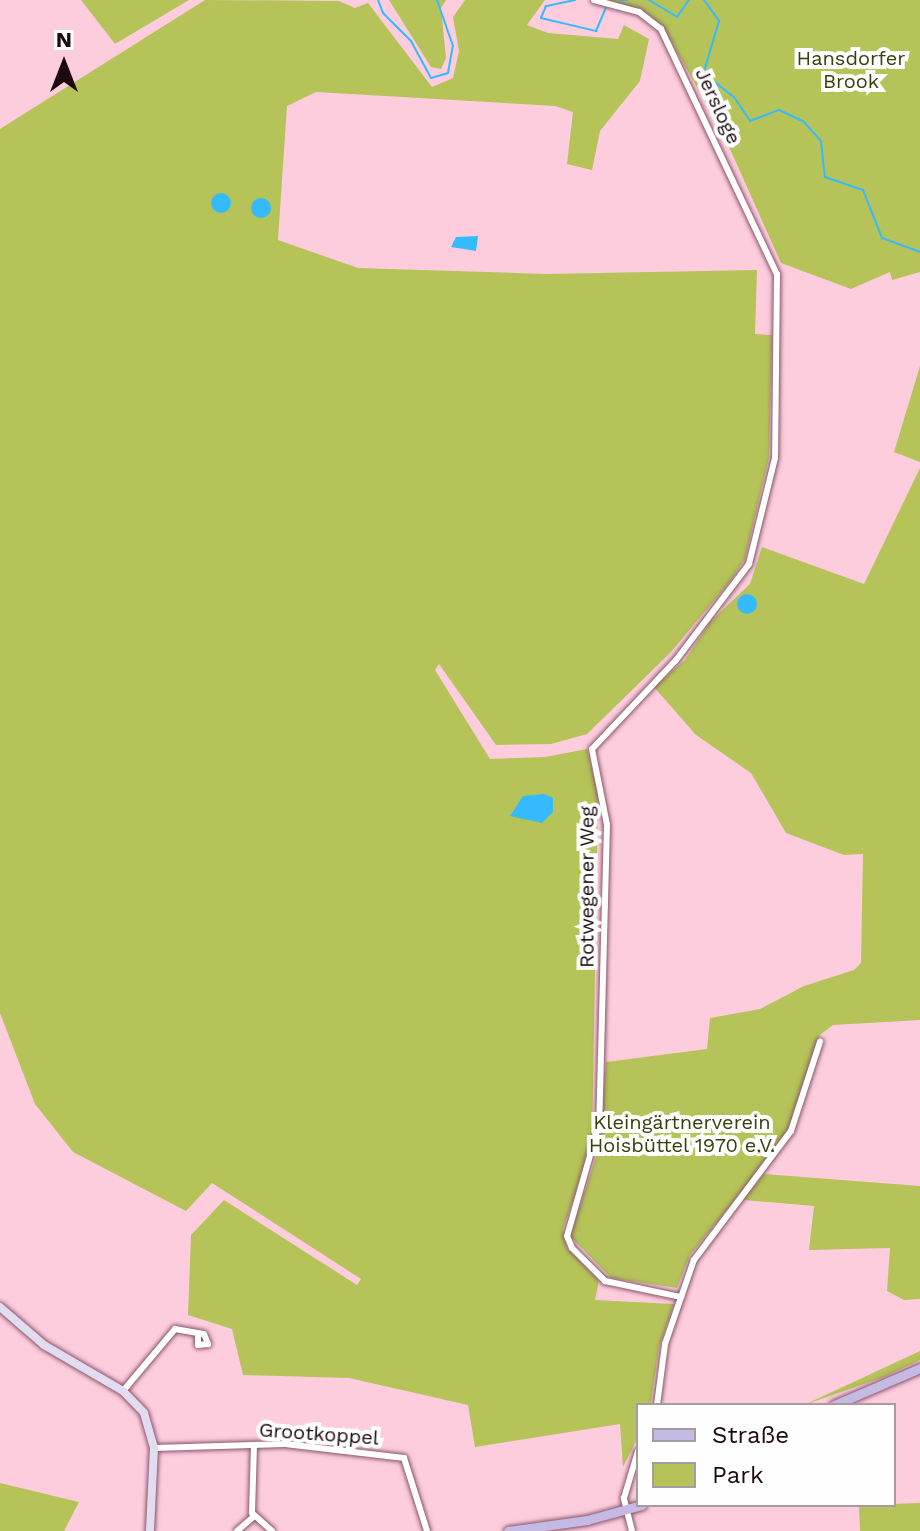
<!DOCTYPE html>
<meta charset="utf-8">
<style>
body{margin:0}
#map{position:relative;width:920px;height:1531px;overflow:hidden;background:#fdcdde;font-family:"Work Sans",sans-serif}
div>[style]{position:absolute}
.green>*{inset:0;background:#b5c358}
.water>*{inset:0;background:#35bbfd}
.round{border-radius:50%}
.stream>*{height:2px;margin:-1px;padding:0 1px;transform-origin:1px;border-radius:1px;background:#35bbfd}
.roads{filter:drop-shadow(0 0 2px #89566a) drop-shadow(0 0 2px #89566a)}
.street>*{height:6px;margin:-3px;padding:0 3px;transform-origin:3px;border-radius:3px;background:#fff}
.secondary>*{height:8px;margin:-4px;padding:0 4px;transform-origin:4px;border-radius:4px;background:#e2dcf1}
.primary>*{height:9px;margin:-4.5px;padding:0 4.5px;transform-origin:4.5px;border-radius:4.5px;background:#c5bae3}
span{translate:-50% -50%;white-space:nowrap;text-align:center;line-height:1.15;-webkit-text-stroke:8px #fefefe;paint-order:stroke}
.park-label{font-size:20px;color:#383e0c}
.street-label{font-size:20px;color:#1d0a11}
.legend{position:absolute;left:636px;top:1403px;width:260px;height:104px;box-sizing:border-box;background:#fefefe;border:2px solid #a49c9f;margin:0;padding:10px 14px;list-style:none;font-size:24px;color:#1d0a11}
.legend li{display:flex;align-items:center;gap:16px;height:40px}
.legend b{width:40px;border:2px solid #a49c9f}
.north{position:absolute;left:24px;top:24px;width:80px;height:80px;-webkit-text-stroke:6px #fefefe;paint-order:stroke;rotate:0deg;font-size:22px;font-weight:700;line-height:32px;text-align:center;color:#1d0a11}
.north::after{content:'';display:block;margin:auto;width:28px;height:36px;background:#1d0a11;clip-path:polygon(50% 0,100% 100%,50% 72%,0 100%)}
</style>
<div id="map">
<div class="green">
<div style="clip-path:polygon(81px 0,189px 0,115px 44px)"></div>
<div style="clip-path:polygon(205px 0,339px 1px,355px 8px,368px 3px,432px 87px,453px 78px,459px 51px,453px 17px,465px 0,545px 0,527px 25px,548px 33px,618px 39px,624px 25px,649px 39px,640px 81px,600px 131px,592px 170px,567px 164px,573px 112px,555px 106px,316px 92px,287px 106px,278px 240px,358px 268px,546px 274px,757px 270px,755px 334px,772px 335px,769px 457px,745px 559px,728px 584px,670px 653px,587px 734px,551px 744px,496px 745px,439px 664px,435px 670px,490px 759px,545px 757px,587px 749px,598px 794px,592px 1145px,563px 1229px,567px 1248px,599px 1281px,595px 1300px,674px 1304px,659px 1347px,651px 1403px,638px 1405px,638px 1437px,623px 1467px,620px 1424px,475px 1447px,468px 1405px,349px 1378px,243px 1375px,232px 1329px,188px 1315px,191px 1235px,224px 1200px,357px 1285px,361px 1279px,212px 1183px,186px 1211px,73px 1152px,35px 1104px,0 1013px,0 129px)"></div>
<div style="clip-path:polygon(389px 0,446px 0,441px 8px,446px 58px,441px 69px,431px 67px)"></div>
<div style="clip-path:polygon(601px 0,920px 0,920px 272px,892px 280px,890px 272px,851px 289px,781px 263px,721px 129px,661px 24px,641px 9px)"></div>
<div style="clip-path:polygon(920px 366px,920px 462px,894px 452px)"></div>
<div style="clip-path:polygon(920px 468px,920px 1020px,833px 1025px,820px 1035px,791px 1130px,690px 1255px,677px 1288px,611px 1278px,570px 1236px,600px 1145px,606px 1062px,707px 1049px,710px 1018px,760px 1009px,804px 986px,854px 970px,861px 963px,863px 854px,844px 855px,786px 833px,751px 773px,696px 735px,654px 687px,685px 660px,711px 621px,750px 584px,762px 547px,864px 584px)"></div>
<div style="clip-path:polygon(764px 1174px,920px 1186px,920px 1299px,904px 1300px,887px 1291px,890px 1248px,809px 1250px,814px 1206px,743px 1200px)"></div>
<div style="clip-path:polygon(920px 1351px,920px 1360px,884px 1377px,804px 1405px)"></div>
<div style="clip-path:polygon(0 1483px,79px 1502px,64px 1531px,0 1531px)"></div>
<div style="clip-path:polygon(920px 1503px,920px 1531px,860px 1531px,859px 1505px)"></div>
</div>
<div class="water">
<div class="round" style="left:211px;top:193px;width:20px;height:20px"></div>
<div class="round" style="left:251px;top:198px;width:20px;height:20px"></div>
<div style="clip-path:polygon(478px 236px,476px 251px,451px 247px,456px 237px)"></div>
<div class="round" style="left:737px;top:594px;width:20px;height:20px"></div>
<div style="clip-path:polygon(544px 794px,553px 798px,553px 812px,542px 823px,510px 816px,523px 796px)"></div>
</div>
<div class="stream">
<div style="left:378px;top:0;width:14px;rotate:69deg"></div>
<div style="left:383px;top:13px;width:40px;rotate:45deg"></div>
<div style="left:411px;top:41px;width:42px;rotate:61.6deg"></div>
<div style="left:431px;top:78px;width:18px;rotate:-16deg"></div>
<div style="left:448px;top:73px;width:27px;rotate:-80deg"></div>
<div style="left:453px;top:46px;width:49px;rotate:-109.2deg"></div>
<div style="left:575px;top:0;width:30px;rotate:168deg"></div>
<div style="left:546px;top:6px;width:13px;rotate:113deg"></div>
<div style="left:541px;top:18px;width:57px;rotate:13.3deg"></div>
<div style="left:596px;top:31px;width:26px;rotate:-67deg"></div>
<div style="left:620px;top:0;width:7px"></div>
<div style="left:649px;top:0;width:33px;rotate:31deg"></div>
<div style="left:677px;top:17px;width:21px;rotate:-55deg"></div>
<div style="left:704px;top:0;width:26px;rotate:54deg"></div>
<div style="left:719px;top:21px;width:49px;rotate:106.6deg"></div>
<div style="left:705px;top:68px;width:8px;rotate:76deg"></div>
<div style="left:707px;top:76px;width:34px;rotate:38deg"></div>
<div style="left:734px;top:97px;width:29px;rotate:56deg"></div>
<div style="left:750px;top:121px;width:31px;rotate:-21deg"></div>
<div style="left:779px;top:110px;width:26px;rotate:25deg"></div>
<div style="left:803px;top:121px;width:27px;rotate:48deg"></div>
<div style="left:821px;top:141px;width:36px;rotate:84deg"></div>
<div style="left:825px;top:177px;width:40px;rotate:18.9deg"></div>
<div style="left:863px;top:190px;width:52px;rotate:68.4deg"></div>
<div style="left:882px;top:238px;width:40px;rotate:20.2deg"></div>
</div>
<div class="roads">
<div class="street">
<div style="left:594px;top:0;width:47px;rotate:14.9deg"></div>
<div style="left:639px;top:12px;width:28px;rotate:38deg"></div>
<div style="left:661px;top:29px;width:271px;rotate:64.7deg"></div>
<div style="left:777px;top:274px;width:184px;rotate:90.6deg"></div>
<div style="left:775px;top:458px;width:109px;rotate:103.8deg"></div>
<div style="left:749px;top:564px;width:121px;rotate:127.2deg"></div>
<div style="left:676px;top:660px;width:122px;rotate:133.3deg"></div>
<div style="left:592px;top:749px;width:77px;rotate:78.8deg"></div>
<div style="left:607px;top:825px;width:299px;rotate:91.5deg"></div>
<div style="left:599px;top:1124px;width:116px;rotate:105.9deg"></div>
<div style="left:567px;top:1236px;width:13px;rotate:67deg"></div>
<div style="left:572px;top:1248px;width:47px;rotate:45deg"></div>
<div style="left:605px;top:1281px;width:78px;rotate:11.9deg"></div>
<div style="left:123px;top:1391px;width:81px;rotate:-50deg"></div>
<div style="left:175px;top:1329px;width:29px;rotate:10deg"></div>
<div style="left:204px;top:1334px;width:11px;rotate:68deg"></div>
<div style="left:208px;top:1344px;width:10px;rotate:174deg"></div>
<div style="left:198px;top:1345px;width:9px;rotate:-90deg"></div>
<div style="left:657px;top:1405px;width:62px;rotate:-82.5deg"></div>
<div style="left:665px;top:1344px;width:89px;rotate:-71deg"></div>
<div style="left:694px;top:1260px;width:161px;rotate:-53.1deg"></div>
<div style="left:791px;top:1131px;width:94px;rotate:-72deg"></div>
<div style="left:254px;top:1445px;width:68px;rotate:91.7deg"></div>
<div style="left:252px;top:1513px;width:27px;rotate:42deg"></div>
<div style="left:154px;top:1448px;width:131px;rotate:-1.7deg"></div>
<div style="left:285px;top:1444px;width:120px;rotate:6.7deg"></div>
<div style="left:404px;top:1458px;width:77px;rotate:72.5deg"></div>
<div style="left:237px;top:1531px;width:23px;rotate:-41deg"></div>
<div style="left:632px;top:1531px;width:34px;rotate:-104deg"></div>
<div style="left:624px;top:1498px;width:49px;rotate:-73.4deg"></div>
</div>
<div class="secondary">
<div style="left:0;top:1307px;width:58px;rotate:40.8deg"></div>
<div style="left:44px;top:1345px;width:91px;rotate:30.2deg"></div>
<div style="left:123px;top:1391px;width:30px;rotate:46deg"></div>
<div style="left:144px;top:1413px;width:36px;rotate:74deg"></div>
<div style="left:154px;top:1448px;width:83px;rotate:92.8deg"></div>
</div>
<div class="primary">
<div style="left:834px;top:1405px;width:94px;rotate:-23.3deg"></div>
<div style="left:508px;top:1531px;width:80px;rotate:-7.9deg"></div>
<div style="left:587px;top:1520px;width:57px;rotate:-15.3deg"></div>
</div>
</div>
<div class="park-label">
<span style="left:851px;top:70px">Hansdorfer<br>Brook</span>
<span style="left:682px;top:1134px">Kleingärtnerverein<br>Hoisbüttel 1970 e.V.</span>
</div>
<div class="street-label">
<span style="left:718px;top:106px;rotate:65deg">Jersloge</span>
<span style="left:587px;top:887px;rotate:-90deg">Rotwegener Weg</span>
<span style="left:319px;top:1434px;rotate:4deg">Grootkoppel</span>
</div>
<ul class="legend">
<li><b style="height:10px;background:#c5bae3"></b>Straße</li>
<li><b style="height:22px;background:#b5c358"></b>Park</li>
</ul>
<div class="north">N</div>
</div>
